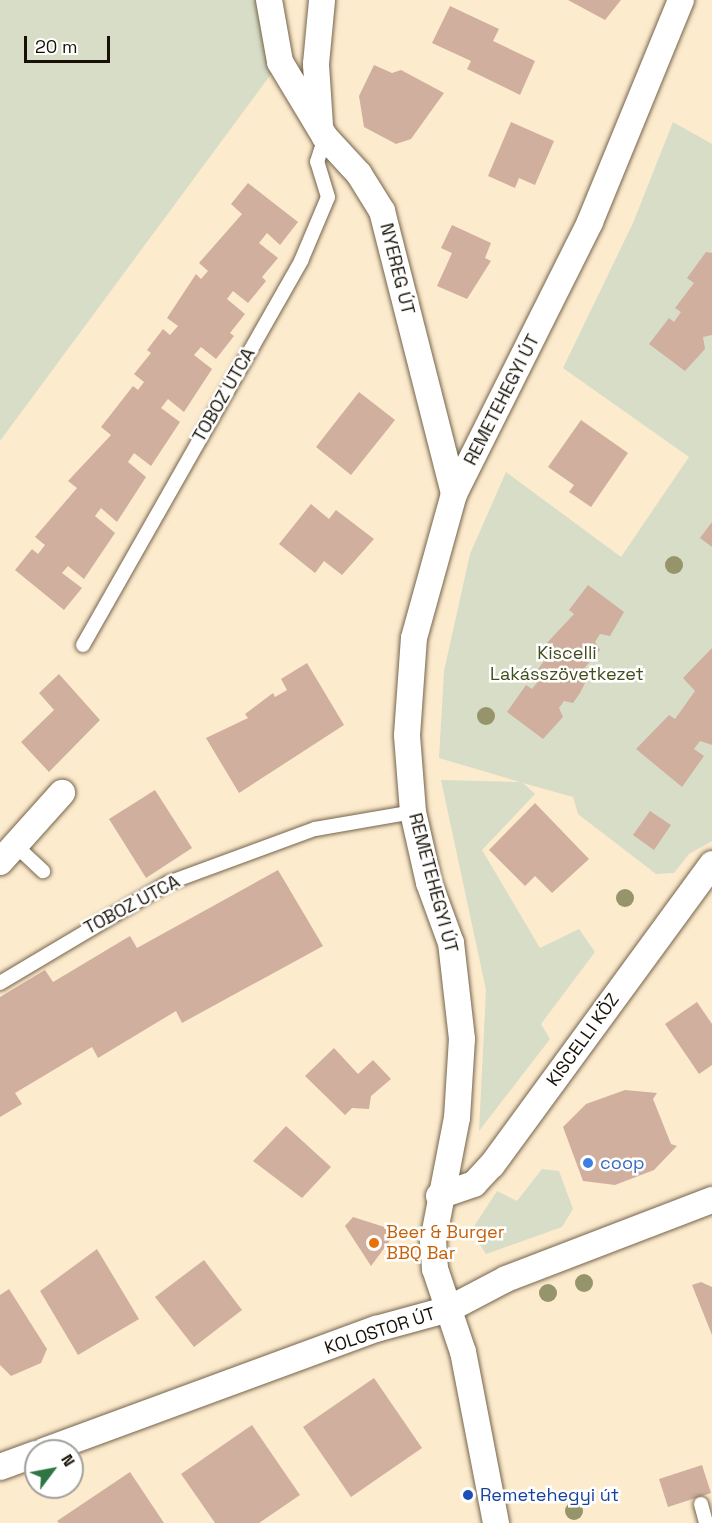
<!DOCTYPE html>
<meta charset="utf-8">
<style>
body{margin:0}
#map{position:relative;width:712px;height:1523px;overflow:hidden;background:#fdebce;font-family:"Space Grotesk",sans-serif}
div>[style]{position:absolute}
.green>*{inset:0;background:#d7ddc7}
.building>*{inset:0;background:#d0af9e}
.roads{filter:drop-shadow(0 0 2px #75644b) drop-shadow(0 0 2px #75644b)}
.lane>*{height:14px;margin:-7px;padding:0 7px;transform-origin:7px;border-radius:7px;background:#fff}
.street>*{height:26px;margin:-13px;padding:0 13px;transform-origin:13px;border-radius:13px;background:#fff}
.trees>*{width:18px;height:18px;margin:-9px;border-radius:50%;background:#96946b}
.dots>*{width:16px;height:16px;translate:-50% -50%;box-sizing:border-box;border:3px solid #fff;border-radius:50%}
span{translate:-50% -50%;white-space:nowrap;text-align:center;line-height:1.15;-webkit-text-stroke:5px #fff;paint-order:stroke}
.street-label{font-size:18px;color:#171107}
.park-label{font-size:18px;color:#424d1a}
.shop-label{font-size:18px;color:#366cbe}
.left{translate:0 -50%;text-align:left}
.food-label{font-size:18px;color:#c56008}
.transit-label{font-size:18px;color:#164399}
.north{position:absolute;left:24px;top:1439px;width:60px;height:60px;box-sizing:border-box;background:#fff;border:2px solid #a2a09c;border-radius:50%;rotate:58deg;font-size:16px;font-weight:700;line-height:24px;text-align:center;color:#171107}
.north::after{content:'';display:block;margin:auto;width:21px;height:27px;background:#2d7644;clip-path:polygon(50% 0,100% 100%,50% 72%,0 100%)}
.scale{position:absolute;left:24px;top:36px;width:86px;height:27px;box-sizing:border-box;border:3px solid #171107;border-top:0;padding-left:8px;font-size:18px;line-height:21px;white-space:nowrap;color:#171107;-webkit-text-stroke:4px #fff;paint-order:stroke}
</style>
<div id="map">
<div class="green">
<div style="clip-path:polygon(0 0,269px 0,280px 62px,0 441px)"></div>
<div style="clip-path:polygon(673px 122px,712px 144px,712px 841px,689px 854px,674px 873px,656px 874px,578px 814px,573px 797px,523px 783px,535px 794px,482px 850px,540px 948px,579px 929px,595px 952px,541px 1024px,550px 1039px,479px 1131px,486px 990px,441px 780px,520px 782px,439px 758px,444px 671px,470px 554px,506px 472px,621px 557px,689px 457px,563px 368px,633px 223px)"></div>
<div style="clip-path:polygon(542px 1169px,559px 1171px,573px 1209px,562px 1227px,486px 1254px,471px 1231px,497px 1191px,517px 1201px)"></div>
</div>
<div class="building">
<div style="clip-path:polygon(568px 0,621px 0,605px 20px)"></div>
<div style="clip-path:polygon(450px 6px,499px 29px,493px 41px,535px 61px,520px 95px,467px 69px,471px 61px,432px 43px)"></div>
<div style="clip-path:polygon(374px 65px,392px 73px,401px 70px,444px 93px,411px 139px,396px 144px,364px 127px,359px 96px)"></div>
<div style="clip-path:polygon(511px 122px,554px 141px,535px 185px,519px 178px,515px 188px,488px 176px)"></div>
<div style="clip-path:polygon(248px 183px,298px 222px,280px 245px,267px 233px,259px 243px,278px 258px,262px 277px,266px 281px,248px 303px,233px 291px,227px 299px,245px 314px,230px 333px,234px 336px,216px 359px,201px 347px,194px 355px,212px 369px,184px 412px,168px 399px,161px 408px,180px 422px,151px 466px,134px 453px,128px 462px,146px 477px,117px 522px,101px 508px,95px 516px,115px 533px,84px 579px,68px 566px,62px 573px,82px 588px,64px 610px,15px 570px,32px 549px,38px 554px,45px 545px,35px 537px,77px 488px,68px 481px,111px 435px,101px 427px,133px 386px,138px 390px,144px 382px,134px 374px,151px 353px,147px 350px,163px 329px,170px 335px,178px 326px,167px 318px,196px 274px,201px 279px,208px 271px,199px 263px,242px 214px,231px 204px)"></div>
<div style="clip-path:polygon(452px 225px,491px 243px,485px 258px,491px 261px,467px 299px,437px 286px,452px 253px,441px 248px)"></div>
<div style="clip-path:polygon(706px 252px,712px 253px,712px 335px,703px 337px,705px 349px,685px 371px,649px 344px,669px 318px,674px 322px,681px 312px,675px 308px,694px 283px,687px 278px)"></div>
<div style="clip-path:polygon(359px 392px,395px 420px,351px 475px,316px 447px)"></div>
<div style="clip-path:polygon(581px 420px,628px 453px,591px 507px,569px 492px,574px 485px,548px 467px)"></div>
<div style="clip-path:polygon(311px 504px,329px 519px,336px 510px,374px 539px,342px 575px,324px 561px,315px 573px,279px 544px)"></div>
<div style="clip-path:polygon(712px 522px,712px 547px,700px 538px)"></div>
<div style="clip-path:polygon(588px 585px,624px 612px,610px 636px,600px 634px,595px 642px,600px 650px,581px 672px,588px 677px,580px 693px,573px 703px,564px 701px,559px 708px,563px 717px,543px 739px,507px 712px,526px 685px,532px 689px,539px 680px,533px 676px,552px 650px,545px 645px,574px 614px,569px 610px)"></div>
<div style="clip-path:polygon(712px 648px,712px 745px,700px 741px,694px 749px,704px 756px,682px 787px,636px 749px,669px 715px,675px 719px,695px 691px,683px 678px)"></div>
<div style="clip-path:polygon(307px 663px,344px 725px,239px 793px,206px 738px,248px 718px,245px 714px,273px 693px,275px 697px,287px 690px,281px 679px)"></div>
<div style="clip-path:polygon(59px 674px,100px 720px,49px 772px,21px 742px,54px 710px,39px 693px)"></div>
<div style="clip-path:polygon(155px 790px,192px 848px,146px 878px,109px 819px)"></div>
<div style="clip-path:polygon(535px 803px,589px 859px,552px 893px,535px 876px,525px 886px,489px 850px)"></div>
<div style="clip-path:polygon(650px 811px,671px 825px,654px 850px,633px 835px)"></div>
<div style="clip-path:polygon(278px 870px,323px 946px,182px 1023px,176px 1011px,98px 1058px,92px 1047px,15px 1093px,22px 1104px,0 1117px,0 997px,45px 970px,53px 982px,130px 936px,137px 948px)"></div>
<div style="clip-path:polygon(697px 1002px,712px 1024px,712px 1065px,699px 1074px,665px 1024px)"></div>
<div style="clip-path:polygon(334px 1048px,358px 1074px,373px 1060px,391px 1079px,371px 1096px,369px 1109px,352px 1108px,345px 1115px,305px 1076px)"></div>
<div style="clip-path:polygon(625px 1090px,657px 1093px,653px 1099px,671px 1144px,677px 1146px,654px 1170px,615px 1185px,583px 1181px,563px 1127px,586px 1104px)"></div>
<div style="clip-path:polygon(286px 1126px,331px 1167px,302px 1198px,253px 1161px)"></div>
<div style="clip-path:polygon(353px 1217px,397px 1231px,371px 1266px,345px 1226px)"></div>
<div style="clip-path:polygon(97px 1249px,139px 1319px,78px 1355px,40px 1291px)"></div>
<div style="clip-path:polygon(204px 1260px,242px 1310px,194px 1347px,155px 1297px)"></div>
<div style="clip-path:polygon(701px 1282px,712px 1287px,712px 1335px,692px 1285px)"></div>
<div style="clip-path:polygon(9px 1289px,47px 1349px,41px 1363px,11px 1376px,0 1365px,0 1295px)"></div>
<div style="clip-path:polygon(374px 1378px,422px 1448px,351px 1497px,303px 1427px)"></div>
<div style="clip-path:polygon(252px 1425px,300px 1495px,259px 1523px,215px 1523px,181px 1474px)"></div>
<div style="clip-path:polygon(702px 1465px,711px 1493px,668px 1507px,659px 1479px)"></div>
<div style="clip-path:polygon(130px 1472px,164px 1523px,59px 1523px,57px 1521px)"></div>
</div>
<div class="roads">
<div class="lane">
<div style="left:83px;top:645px;width:442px;rotate:-60.4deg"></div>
<div style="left:301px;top:261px;width:69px;rotate:-67.1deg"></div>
<div style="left:328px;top:197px;width:37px;rotate:-107deg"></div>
<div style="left:317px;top:162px;width:26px;rotate:-72deg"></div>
<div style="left:14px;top:844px;width:40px;rotate:43deg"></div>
<div style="left:0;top:983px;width:196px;rotate:-30.8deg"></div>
<div style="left:168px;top:883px;width:157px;rotate:-20.2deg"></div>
<div style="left:315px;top:829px;width:99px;rotate:-9.8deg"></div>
<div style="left:701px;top:1504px;width:20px;rotate:75deg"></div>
</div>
<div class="street">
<div style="left:269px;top:0;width:63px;rotate:79.9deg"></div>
<div style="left:280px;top:62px;width:87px;rotate:59deg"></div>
<div style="left:325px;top:137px;width:50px;rotate:47.4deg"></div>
<div style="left:359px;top:174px;width:44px;rotate:58.1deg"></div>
<div style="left:382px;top:211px;width:292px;rotate:75.7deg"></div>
<div style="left:320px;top:125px;width:61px;rotate:-93.8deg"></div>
<div style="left:316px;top:64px;width:64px;rotate:-84.6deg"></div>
<div style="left:0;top:862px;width:93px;rotate:-48.1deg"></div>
<div style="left:439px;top:1196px;width:37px;rotate:-19deg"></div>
<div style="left:474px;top:1184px;width:26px;rotate:-47deg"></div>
<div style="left:492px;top:1165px;width:373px;rotate:-53.8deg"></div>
<div style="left:44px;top:1451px;width:354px;rotate:-20.2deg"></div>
<div style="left:376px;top:1329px;width:76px;rotate:-15.3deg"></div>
<div style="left:449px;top:1309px;width:64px;rotate:-27.8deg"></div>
<div style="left:506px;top:1279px;width:221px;rotate:-21deg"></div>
<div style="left:0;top:1467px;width:38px;rotate:-20deg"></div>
<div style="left:496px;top:1523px;width:174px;rotate:-100.9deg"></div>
<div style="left:463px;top:1352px;width:88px;rotate:-108.6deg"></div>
<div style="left:435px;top:1269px;width:28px;rotate:-94deg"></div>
<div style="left:433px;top:1241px;width:125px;rotate:-79deg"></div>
<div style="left:457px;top:1118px;width:79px;rotate:-86.4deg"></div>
<div style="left:462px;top:1039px;width:97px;rotate:-96.5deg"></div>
<div style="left:451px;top:943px;width:64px;rotate:-110.1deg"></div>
<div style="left:429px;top:883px;width:73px;rotate:-102.7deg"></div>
<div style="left:413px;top:812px;width:77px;rotate:-94.5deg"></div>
<div style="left:407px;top:735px;width:97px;rotate:-85.9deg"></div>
<div style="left:414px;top:638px;width:149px;rotate:-74.5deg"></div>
<div style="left:454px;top:494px;width:304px;rotate:-63.4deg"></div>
<div style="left:590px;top:222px;width:240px;rotate:-67.7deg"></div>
</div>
</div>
<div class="trees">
<div style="left:674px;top:565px"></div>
<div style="left:486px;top:716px"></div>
<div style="left:625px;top:898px"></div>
<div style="left:584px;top:1283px"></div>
<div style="left:548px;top:1293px"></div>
<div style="left:574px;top:1511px"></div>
</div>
<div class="dots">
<div style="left:588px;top:1163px;background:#3f7fe0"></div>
<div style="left:374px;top:1243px;background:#e8710a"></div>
<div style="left:468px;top:1495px;background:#1a4fb4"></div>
</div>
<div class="street-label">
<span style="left:397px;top:269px;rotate:76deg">NYEREG ÚT</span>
<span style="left:224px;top:395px;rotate:-60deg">TOBOZ UTCA</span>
<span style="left:502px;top:400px;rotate:-63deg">REMETEHEGYI ÚT</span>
<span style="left:433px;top:883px;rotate:75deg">REMETEHEGYI ÚT</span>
<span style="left:132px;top:905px;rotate:-28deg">TOBOZ UTCA</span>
<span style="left:583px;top:1040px;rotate:-54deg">KISCELLI KÖZ</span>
<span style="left:380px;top:1331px;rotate:-18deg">KOLOSTOR ÚT</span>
</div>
<div class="park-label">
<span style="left:567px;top:664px">Kiscelli<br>Lakásszövetkezet</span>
</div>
<div class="shop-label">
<span class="left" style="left:600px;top:1163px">coop</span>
</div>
<div class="food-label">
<span class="left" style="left:386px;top:1243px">Beer &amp; Burger<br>BBQ Bar</span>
</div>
<div class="transit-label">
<span class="left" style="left:480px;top:1495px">Remetehegyi út</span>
</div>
<div class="north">N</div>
<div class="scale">20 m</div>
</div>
